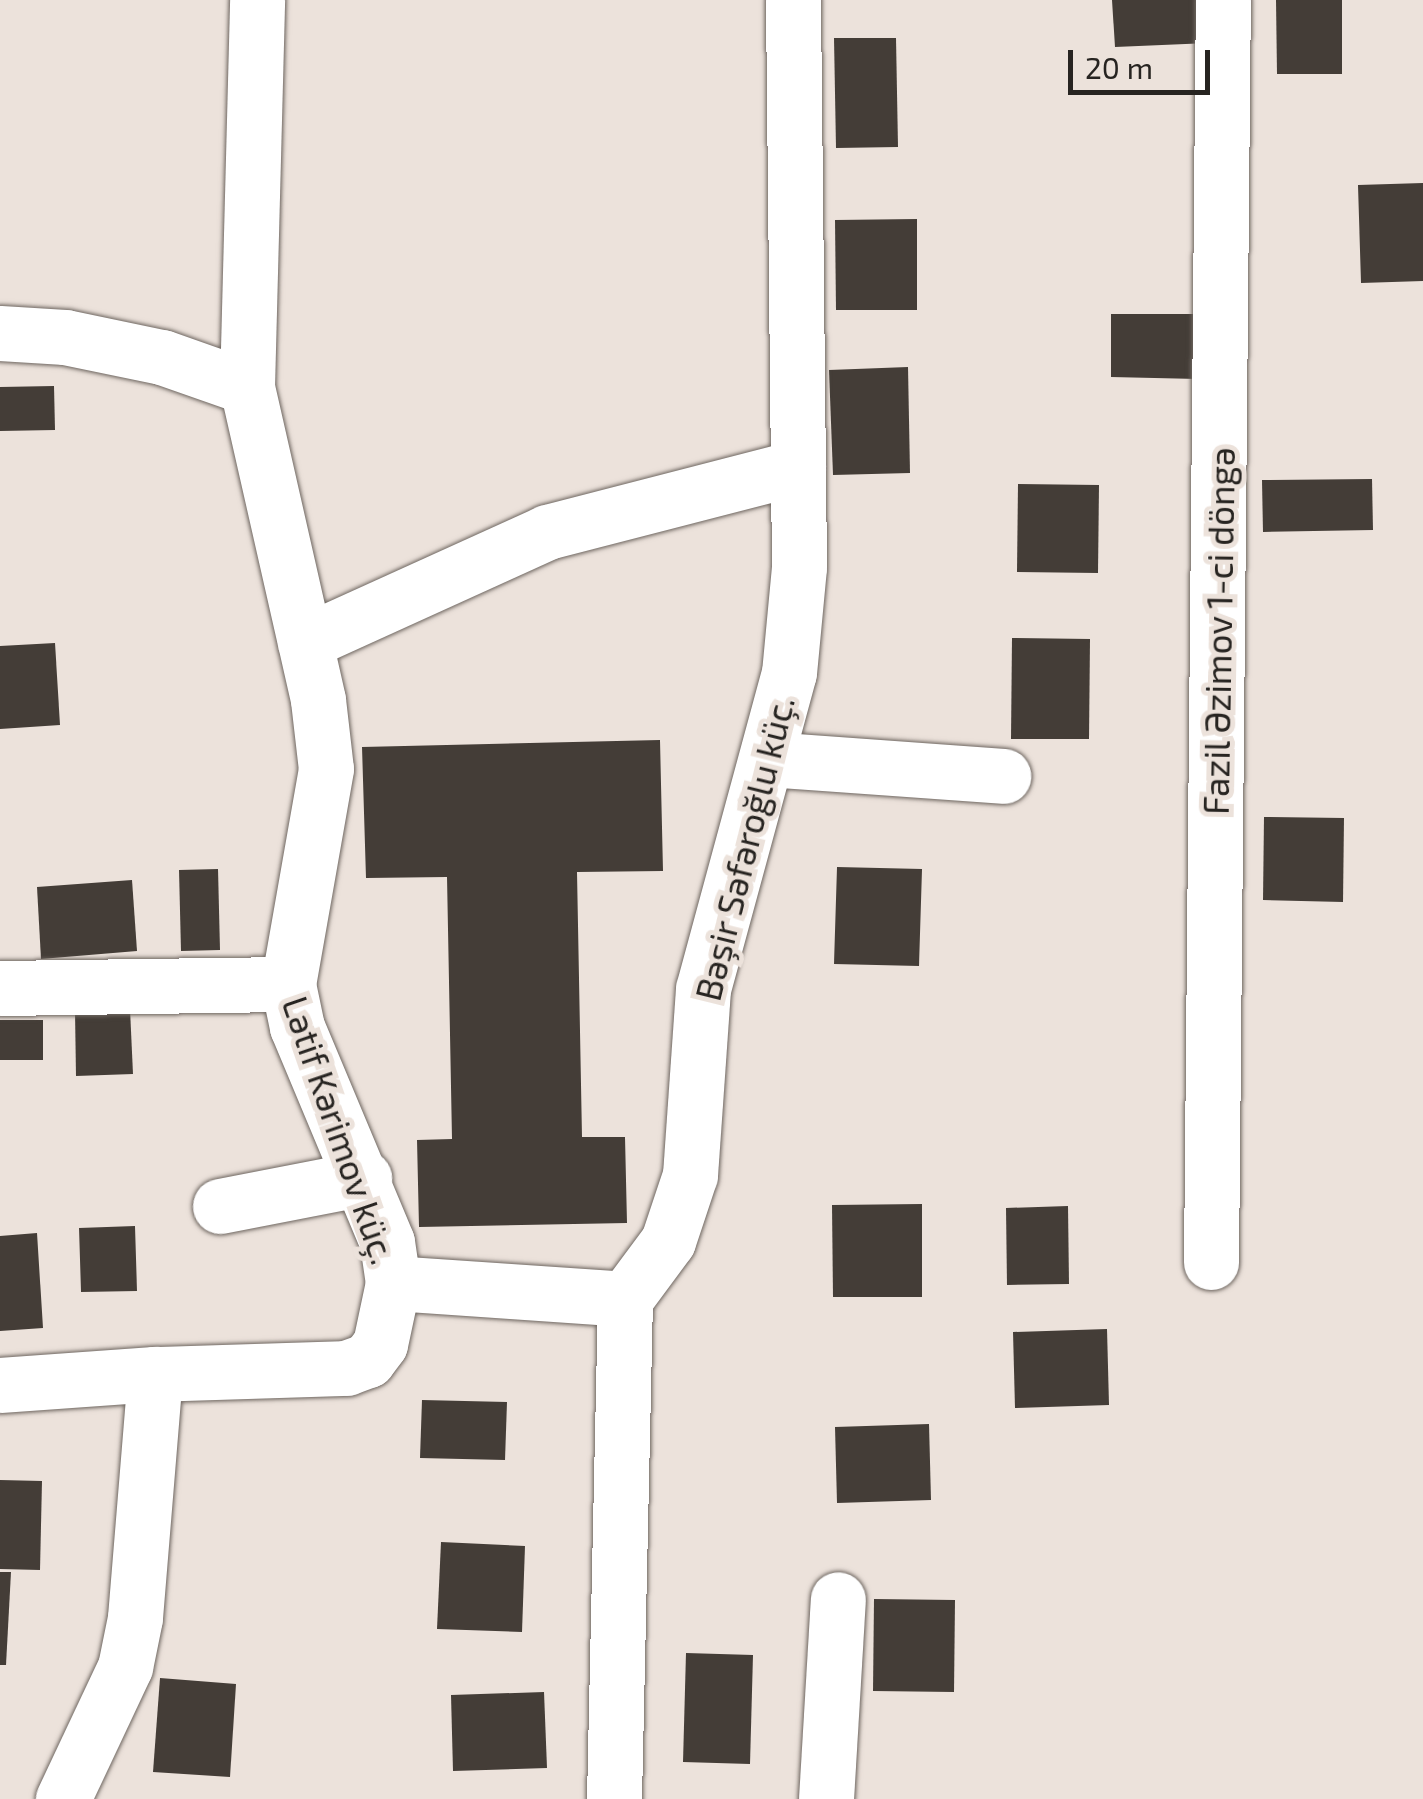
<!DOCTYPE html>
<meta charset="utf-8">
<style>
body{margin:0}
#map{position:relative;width:1423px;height:1799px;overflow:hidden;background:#ece2db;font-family:"Exo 2",sans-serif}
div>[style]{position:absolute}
.building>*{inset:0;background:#443d37}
.roads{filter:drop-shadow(0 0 2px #6e6660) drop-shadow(0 0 2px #6e6660)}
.minor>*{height:55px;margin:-27.5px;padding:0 27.5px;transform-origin:27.5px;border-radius:27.5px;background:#fff}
span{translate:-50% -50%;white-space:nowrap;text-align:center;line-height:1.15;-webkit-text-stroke:10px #ece2db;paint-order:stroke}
.street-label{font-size:35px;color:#272421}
.scale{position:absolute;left:1068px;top:50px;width:142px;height:45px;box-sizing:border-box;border:5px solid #272421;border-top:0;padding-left:12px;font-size:30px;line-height:35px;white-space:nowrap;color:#272421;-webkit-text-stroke:8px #ece2db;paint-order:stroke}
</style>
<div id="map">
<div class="building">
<div style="clip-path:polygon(1112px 0,1207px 0,1209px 43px,1115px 47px)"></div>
<div style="clip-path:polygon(1276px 0,1342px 0,1342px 74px,1277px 74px)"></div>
<div style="clip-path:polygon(834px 38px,896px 38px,898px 147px,836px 148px)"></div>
<div style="clip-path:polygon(1423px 183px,1423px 281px,1361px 283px,1358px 185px)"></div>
<div style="clip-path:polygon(917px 219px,917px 310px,836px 310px,835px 220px)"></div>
<div style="clip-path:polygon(1111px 314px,1198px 314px,1198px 379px,1111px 377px)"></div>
<div style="clip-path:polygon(908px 367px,910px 473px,833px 475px,829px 370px)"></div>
<div style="clip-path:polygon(54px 386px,55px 430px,0 431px,0 387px)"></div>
<div style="clip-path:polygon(1372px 479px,1373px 530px,1263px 532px,1262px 480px)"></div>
<div style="clip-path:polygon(1018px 484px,1099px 485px,1098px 573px,1017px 572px)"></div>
<div style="clip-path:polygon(1012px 638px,1090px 639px,1089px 739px,1011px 739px)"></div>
<div style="clip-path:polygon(55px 643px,60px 725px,0 729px,0 646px)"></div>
<div style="clip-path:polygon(660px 740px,663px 871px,577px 872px,582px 1137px,625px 1137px,627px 1223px,419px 1227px,417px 1140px,452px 1139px,447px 877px,366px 878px,362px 747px)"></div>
<div style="clip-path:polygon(1264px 817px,1344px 818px,1343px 902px,1263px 900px)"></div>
<div style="clip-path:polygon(837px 867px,922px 869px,919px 966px,834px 964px)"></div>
<div style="clip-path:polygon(218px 869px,220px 950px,181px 951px,179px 870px)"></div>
<div style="clip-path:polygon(132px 880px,137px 951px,41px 959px,37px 887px)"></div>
<div style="clip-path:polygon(130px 1009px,133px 1074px,76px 1076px,75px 1011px)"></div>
<div style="clip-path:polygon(0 1020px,43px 1020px,43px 1060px,0 1060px)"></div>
<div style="clip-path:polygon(922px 1204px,922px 1297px,833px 1297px,832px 1205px)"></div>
<div style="clip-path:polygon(1068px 1206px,1069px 1284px,1007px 1285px,1006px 1208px)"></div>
<div style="clip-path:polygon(135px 1226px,137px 1291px,81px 1292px,79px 1228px)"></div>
<div style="clip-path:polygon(37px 1233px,43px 1328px,0 1331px,0 1236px)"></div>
<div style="clip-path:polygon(1107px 1329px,1109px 1405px,1015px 1408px,1013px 1332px)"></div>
<div style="clip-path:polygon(422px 1400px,507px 1402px,505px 1460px,420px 1458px)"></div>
<div style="clip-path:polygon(929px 1424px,931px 1500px,837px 1503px,835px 1427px)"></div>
<div style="clip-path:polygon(0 1480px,42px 1481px,40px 1570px,0 1569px)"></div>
<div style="clip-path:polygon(441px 1542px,525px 1546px,522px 1632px,437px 1629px)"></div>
<div style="clip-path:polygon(0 1572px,11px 1572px,6px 1665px,0 1665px)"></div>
<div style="clip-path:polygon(874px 1599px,955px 1600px,954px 1692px,873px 1691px)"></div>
<div style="clip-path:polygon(686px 1653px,753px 1655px,750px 1764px,683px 1762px)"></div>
<div style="clip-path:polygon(160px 1678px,236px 1684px,230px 1777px,153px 1772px)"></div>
<div style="clip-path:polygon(544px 1692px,547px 1768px,453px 1771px,451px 1695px)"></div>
</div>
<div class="roads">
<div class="minor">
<div style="left:0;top:333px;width:65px;rotate:3.5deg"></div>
<div style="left:65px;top:337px;width:99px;rotate:11.7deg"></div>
<div style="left:162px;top:357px;width:90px;rotate:19.4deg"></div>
<div style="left:247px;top:387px;width:321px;rotate:77.2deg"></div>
<div style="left:318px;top:700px;width:69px;rotate:83.4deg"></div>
<div style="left:326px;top:769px;width:218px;rotate:100deg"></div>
<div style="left:288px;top:984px;width:44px;rotate:78.2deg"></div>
<div style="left:297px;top:1027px;width:233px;rotate:67.3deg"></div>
<div style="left:387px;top:1242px;width:41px;rotate:81.7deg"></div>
<div style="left:393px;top:1283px;width:62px;rotate:102deg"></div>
<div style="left:380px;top:1344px;width:20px;rotate:127deg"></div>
<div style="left:368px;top:1360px;width:23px;rotate:160deg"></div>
<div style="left:346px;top:1368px;width:191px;rotate:178.2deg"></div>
<div style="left:155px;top:1374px;width:245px;rotate:94.7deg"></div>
<div style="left:135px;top:1618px;width:50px;rotate:101.5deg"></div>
<div style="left:125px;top:1667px;width:146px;rotate:115.2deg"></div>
<div style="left:247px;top:387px;width:387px;rotate:-88.5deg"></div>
<div style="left:305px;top:642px;width:266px;rotate:-24.4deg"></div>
<div style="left:547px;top:532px;width:259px;rotate:-14.5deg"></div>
<div style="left:767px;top:759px;width:237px;rotate:4.1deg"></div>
<div style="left:0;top:988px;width:288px;rotate:-0.8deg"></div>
<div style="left:220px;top:1206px;width:147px;rotate:-11deg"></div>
<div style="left:1211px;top:1262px;width:1262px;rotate:-89.46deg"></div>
<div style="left:393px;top:1283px;width:233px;rotate:3.9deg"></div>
<div style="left:0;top:1385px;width:155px;rotate:-4.1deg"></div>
<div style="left:614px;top:1799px;width:500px;rotate:-88.74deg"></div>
<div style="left:625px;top:1299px;width:72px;rotate:-53.4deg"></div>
<div style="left:668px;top:1241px;width:70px;rotate:-71.6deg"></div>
<div style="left:690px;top:1175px;width:186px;rotate:-86deg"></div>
<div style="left:703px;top:989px;width:327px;rotate:-74.8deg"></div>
<div style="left:789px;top:673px;width:106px;rotate:-84.6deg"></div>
<div style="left:799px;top:567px;width:567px;rotate:-90.61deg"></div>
<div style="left:826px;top:1799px;width:200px;rotate:-86.6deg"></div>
</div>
</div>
<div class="street-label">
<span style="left:1218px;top:631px;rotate:-89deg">Fazil Əzimov 1-ci döngə</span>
<span style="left:744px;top:848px;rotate:-76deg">Bəşir Səfəroğlu küç.</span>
<span style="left:340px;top:1130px;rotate:71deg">Lətif Kərimov küç.</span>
</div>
<div class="scale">20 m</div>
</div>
